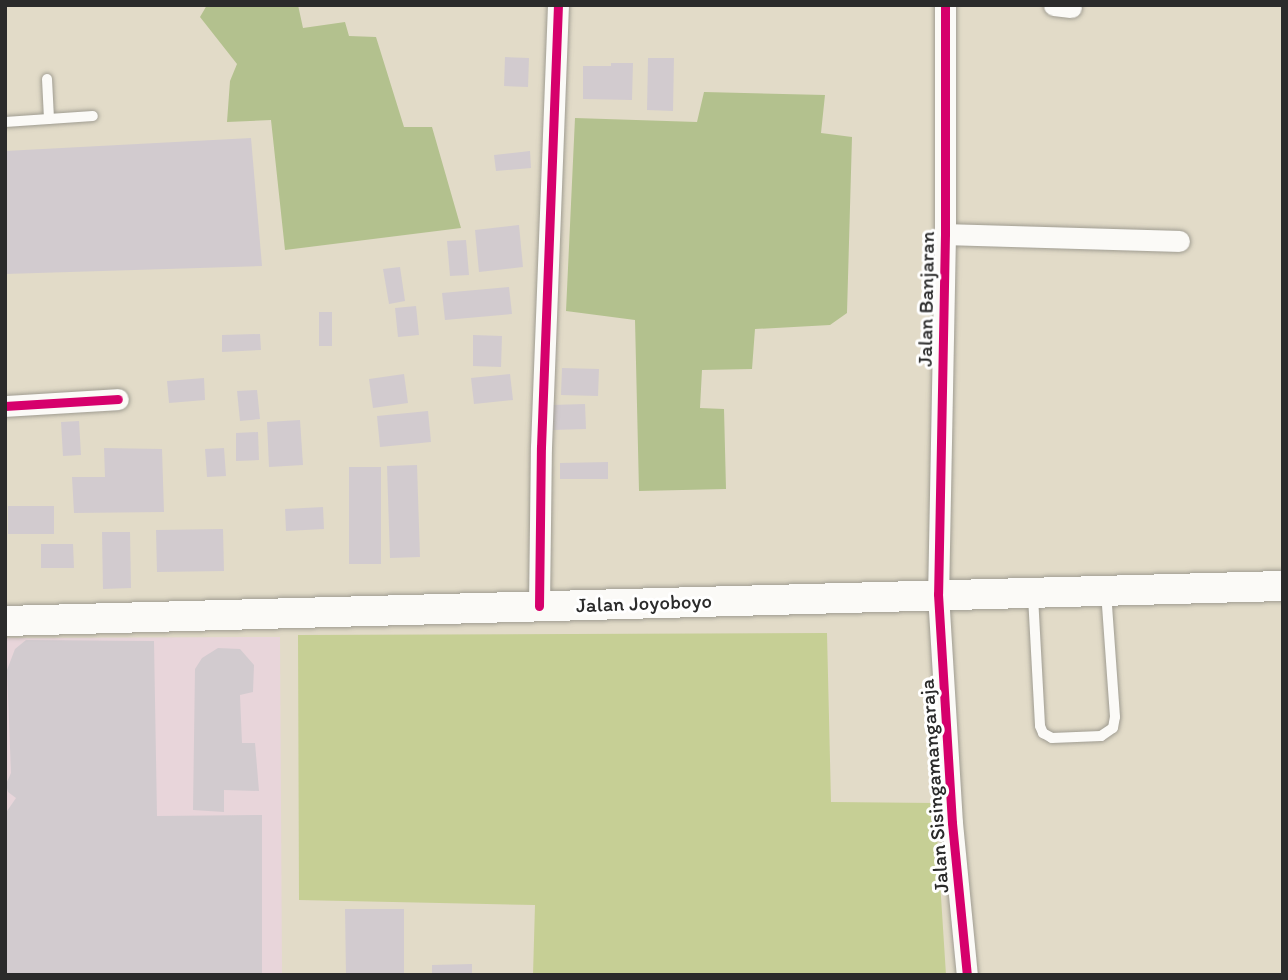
<!DOCTYPE html>
<style>
body{margin:0}
#map{position:relative;width:1288px;height:980px;overflow:hidden;background:#e2dbc8;font-family:Itim,sans-serif}
div>[style]{position:absolute}
.built>*{inset:0;background:#e8d5da}
.green>*{inset:0;background:#c6cf95}
.forest>*{inset:0;background:#b3c18e}
.building>*{inset:0;background:#d2cbcf}
.roads{filter:drop-shadow(0 0 2px #9f9c91) drop-shadow(0 0 2px #9f9c91)}
.lane>*{height:10px;margin:-5px;padding:0 5px;transform-origin:5px;border-radius:5px;background:#fbfaf7}
.street>*{height:21px;margin:-10.5px;padding:0 10.5px;transform-origin:10.5px;border-radius:10.5px;background:#fbfaf7}
.secondary>*{height:30px;margin:-15px;padding:0 15px;transform-origin:15px;border-radius:15px;background:#fbfaf7}
.cycleway>*{height:9px;margin:-4.5px;padding:0 4.5px;transform-origin:4.5px;border-radius:4.5px;background:#d6006c}
span{translate:-50% -50%;white-space:nowrap;text-align:center;line-height:1.15;-webkit-text-stroke:6px #fff;paint-order:stroke}
.street-label{font-size:21px;color:#2b2b2b}
.frame{position:absolute;inset:0;border:7px solid #2b2b2b;pointer-events:none}
</style>
<div id="map">
<div class="built">
<div style="clip-path:polygon(280px 637px,282px 975px,5px 975px,5px 638px)"></div>
</div>
<div class="green">
<div style="clip-path:polygon(827px 633px,831px 802px,935px 803px,946px 975px,533px 975px,535px 905px,299px 900px,298px 635px)"></div>
</div>
<div class="forest">
<div style="clip-path:polygon(207px 5px,298px 5px,303px 28px,345px 22px,349px 36px,376px 37px,404px 127px,432px 127px,461px 228px,285px 250px,271px 120px,227px 122px,230px 81px,237px 64px,200px 17px)"></div>
<div style="clip-path:polygon(704px 92px,825px 95px,821px 133px,852px 137px,847px 313px,830px 325px,755px 329px,752px 369px,702px 370px,700px 408px,724px 409px,726px 489px,639px 491px,635px 320px,566px 311px,575px 118px,697px 122px)"></div>
</div>
<div class="building">
<div style="clip-path:polygon(505px 57px,529px 58px,528px 87px,504px 86px)"></div>
<div style="clip-path:polygon(648px 58px,674px 58px,673px 111px,647px 110px)"></div>
<div style="clip-path:polygon(611px 63px,633px 63px,632px 100px,583px 99px,583px 66px,611px 66px)"></div>
<div style="clip-path:polygon(251px 138px,262px 266px,5px 274px,5px 151px)"></div>
<div style="clip-path:polygon(530px 151px,531px 168px,496px 171px,494px 155px)"></div>
<div style="clip-path:polygon(519px 225px,523px 267px,479px 272px,475px 230px)"></div>
<div style="clip-path:polygon(466px 240px,469px 275px,450px 276px,447px 241px)"></div>
<div style="clip-path:polygon(400px 267px,405px 301px,389px 304px,383px 269px)"></div>
<div style="clip-path:polygon(509px 287px,512px 314px,445px 320px,442px 293px)"></div>
<div style="clip-path:polygon(416px 306px,419px 335px,398px 337px,395px 308px)"></div>
<div style="clip-path:polygon(319px 312px,332px 312px,332px 346px,319px 346px)"></div>
<div style="clip-path:polygon(260px 334px,261px 350px,222px 352px,222px 335px)"></div>
<div style="clip-path:polygon(473px 335px,502px 336px,501px 367px,473px 366px)"></div>
<div style="clip-path:polygon(562px 368px,599px 369px,598px 396px,561px 395px)"></div>
<div style="clip-path:polygon(404px 374px,408px 403px,373px 408px,369px 379px)"></div>
<div style="clip-path:polygon(510px 374px,513px 400px,474px 404px,471px 378px)"></div>
<div style="clip-path:polygon(204px 378px,205px 400px,169px 403px,167px 381px)"></div>
<div style="clip-path:polygon(257px 390px,260px 419px,240px 421px,237px 391px)"></div>
<div style="clip-path:polygon(585px 404px,586px 429px,552px 430px,551px 405px)"></div>
<div style="clip-path:polygon(428px 411px,431px 442px,380px 447px,377px 416px)"></div>
<div style="clip-path:polygon(300px 420px,303px 465px,269px 467px,267px 422px)"></div>
<div style="clip-path:polygon(79px 421px,81px 455px,63px 456px,61px 422px)"></div>
<div style="clip-path:polygon(258px 432px,259px 460px,236px 461px,236px 433px)"></div>
<div style="clip-path:polygon(104px 448px,162px 449px,164px 512px,74px 513px,72px 477px,105px 477px)"></div>
<div style="clip-path:polygon(224px 448px,226px 476px,207px 477px,205px 449px)"></div>
<div style="clip-path:polygon(608px 462px,608px 479px,560px 479px,560px 463px)"></div>
<div style="clip-path:polygon(417px 465px,420px 557px,390px 558px,387px 466px)"></div>
<div style="clip-path:polygon(349px 467px,381px 467px,381px 564px,349px 564px)"></div>
<div style="clip-path:polygon(8px 506px,54px 506px,54px 534px,8px 534px)"></div>
<div style="clip-path:polygon(323px 507px,324px 529px,286px 531px,285px 509px)"></div>
<div style="clip-path:polygon(223px 529px,224px 571px,157px 572px,156px 530px)"></div>
<div style="clip-path:polygon(102px 532px,130px 532px,131px 588px,103px 589px)"></div>
<div style="clip-path:polygon(41px 544px,73px 544px,74px 568px,41px 568px)"></div>
<div style="clip-path:polygon(26px 640px,154px 641px,157px 816px,262px 815px,262px 975px,5px 975px,5px 814px,16px 798px,8px 792px,6px 784px,11px 773px,7px 670px,15px 649px)"></div>
<div style="clip-path:polygon(218px 648px,240px 649px,254px 665px,253px 692px,240px 695px,242px 743px,255px 743px,259px 791px,224px 790px,224px 812px,193px 810px,195px 669px,202px 658px)"></div>
<div style="clip-path:polygon(345px 909px,404px 909px,404px 975px,346px 975px)"></div>
<div style="clip-path:polygon(472px 964px,472px 975px,432px 975px,432px 965px)"></div>
</div>
<div class="roads">
<div class="lane">
<div style="left:47px;top:79px;width:40px;rotate:87.1deg"></div>
<div style="left:5px;top:122px;width:88px;rotate:-3.9deg"></div>
<div style="left:1033px;top:596px;width:130px;rotate:86.9deg"></div>
<div style="left:1040px;top:726px;width:8px;rotate:67deg"></div>
<div style="left:1043px;top:733px;width:10px;rotate:29deg"></div>
<div style="left:1052px;top:738px;width:49px;rotate:-2.3deg"></div>
<div style="left:1101px;top:736px;width:14px;rotate:-34deg"></div>
<div style="left:1113px;top:728px;width:11px;rotate:-80deg"></div>
<div style="left:1115px;top:717px;width:125px;rotate:-94.1deg"></div>
</div>
<div class="street">
<div style="left:945px;top:5px;width:229px;rotate:90deg"></div>
<div style="left:945px;top:234px;width:360px;rotate:91.1deg"></div>
<div style="left:938px;top:594px;width:229px;rotate:86.5deg"></div>
<div style="left:952px;top:823px;width:153px;rotate:84.4deg"></div>
<div style="left:1054px;top:5px;width:17px;rotate:7deg"></div>
<div style="left:945px;top:234px;width:234px;rotate:1.7deg"></div>
<div style="left:5px;top:406px;width:113px;rotate:-3.5deg"></div>
<div style="left:539px;top:606px;width:159px;rotate:-89.3deg"></div>
<div style="left:541px;top:447px;width:442px;rotate:-87.8deg"></div>
</div>
<div class="secondary">
<div style="left:5px;top:621px;width:1278px;rotate:-1.57deg"></div>
</div>
</div>
<div class="cycleway">
<div style="left:945px;top:5px;width:229px;rotate:90deg"></div>
<div style="left:945px;top:234px;width:360px;rotate:91.1deg"></div>
<div style="left:938px;top:594px;width:229px;rotate:86.5deg"></div>
<div style="left:952px;top:823px;width:153px;rotate:84.4deg"></div>
<div style="left:5px;top:406px;width:113px;rotate:-3.5deg"></div>
<div style="left:539px;top:606px;width:159px;rotate:-89.3deg"></div>
<div style="left:541px;top:447px;width:442px;rotate:-87.8deg"></div>
</div>
<div class="street-label">
<span style="left:926px;top:299px;rotate:-89deg">Jalan Banjaran</span>
<span style="left:644px;top:603px;rotate:-2deg">Jalan Joyoboyo</span>
<span style="left:934px;top:786px;rotate:-94deg">Jalan Sisingamangaraja</span>
</div>
<div class="frame"></div>
</div>
